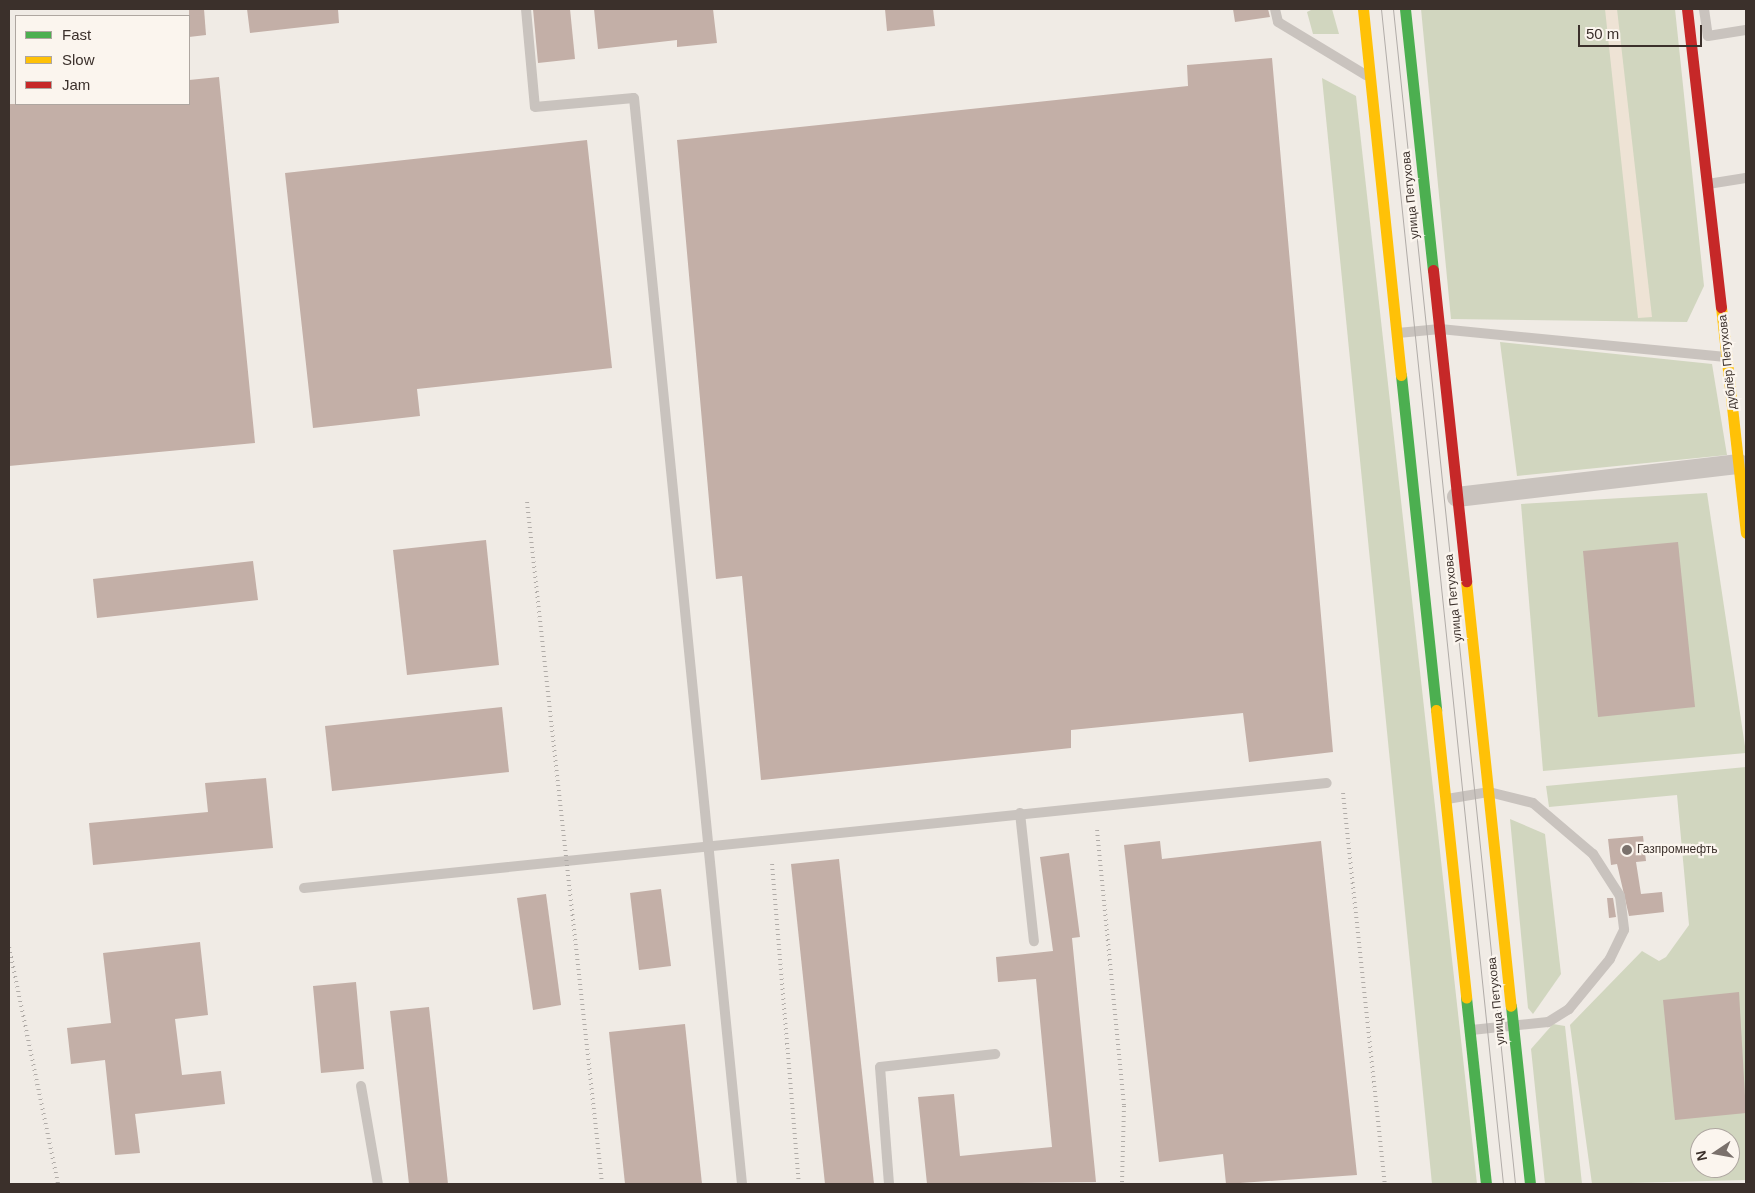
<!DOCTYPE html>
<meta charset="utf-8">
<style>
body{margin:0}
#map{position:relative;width:1755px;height:1193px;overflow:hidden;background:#f0ebe5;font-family:Arial,sans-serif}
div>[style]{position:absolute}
.green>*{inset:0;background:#d1d6bf}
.plaza>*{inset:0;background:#eee3d5}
.building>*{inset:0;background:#c3afa7}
.lane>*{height:10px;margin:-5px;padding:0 5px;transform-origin:5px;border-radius:5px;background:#c9c3be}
.street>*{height:20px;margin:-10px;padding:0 10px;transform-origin:10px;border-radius:10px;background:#c9c3be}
.fast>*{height:11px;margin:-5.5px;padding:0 5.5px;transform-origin:5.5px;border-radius:5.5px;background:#4caf50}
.slow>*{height:11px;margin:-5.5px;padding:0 5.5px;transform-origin:5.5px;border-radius:5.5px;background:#ffc107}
.jam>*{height:11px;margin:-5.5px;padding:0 5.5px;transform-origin:5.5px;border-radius:5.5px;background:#c62828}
.tram>*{height:1px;margin:-0.5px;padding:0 0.5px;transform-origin:0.5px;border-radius:0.5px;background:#b1aca8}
.rail>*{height:4px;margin-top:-2px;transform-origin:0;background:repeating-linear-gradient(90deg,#b1aca8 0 1px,transparent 0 5px)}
.dots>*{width:14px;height:14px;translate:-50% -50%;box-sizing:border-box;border:2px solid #fbf5ee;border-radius:50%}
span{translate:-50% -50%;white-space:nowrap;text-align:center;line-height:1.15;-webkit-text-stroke:4.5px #fbf5ee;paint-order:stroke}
.street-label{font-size:12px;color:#3b302b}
.poi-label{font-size:12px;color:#3b302b}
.left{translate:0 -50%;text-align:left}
.frame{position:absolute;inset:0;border:10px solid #3b302b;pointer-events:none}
.legend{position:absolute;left:15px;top:15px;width:175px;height:90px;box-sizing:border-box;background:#fbf5ee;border:1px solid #aea6a0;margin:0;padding:6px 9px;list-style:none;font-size:15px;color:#3b302b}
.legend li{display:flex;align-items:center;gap:10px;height:25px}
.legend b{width:25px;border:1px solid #aea6a0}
.north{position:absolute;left:1690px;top:1128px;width:50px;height:50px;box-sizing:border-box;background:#fbf5ee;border:1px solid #aea6a0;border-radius:50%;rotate:258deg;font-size:14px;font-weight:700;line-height:20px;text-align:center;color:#3b302b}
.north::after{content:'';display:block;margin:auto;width:18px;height:22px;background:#7a716c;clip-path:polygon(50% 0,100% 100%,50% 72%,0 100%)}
.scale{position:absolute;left:1578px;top:25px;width:124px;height:22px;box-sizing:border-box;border:2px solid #3b302b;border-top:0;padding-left:6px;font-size:15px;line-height:18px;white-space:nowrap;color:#3b302b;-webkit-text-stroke:4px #fbf5ee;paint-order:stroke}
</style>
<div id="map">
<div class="green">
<div style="clip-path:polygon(1313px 9px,1332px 9px,1339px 34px,1313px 34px,1307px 12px)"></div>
<div style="clip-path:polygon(1421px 9px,1675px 9px,1704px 286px,1687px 322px,1451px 319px)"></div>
<div style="clip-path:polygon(1322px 78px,1356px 96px,1477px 1184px,1432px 1184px)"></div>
<div style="clip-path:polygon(1500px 342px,1712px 364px,1727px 455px,1517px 476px)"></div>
<div style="clip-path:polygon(1707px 493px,1746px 753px,1543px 771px,1521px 504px)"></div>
<div style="clip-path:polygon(evenodd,1746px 767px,1746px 1180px,1592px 1184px,1570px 1025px,1642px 951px,1659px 961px,1666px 957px,1689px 925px,1677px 795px,1549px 807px,1546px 786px,1746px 767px,1700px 1138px,1730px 1138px,1730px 1168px,1700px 1168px,1700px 1138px)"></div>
<div style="clip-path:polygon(1510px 819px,1545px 834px,1561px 974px,1533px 1014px,1528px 1008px)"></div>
<div style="clip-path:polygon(1553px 1024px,1565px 1026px,1582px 1184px,1545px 1184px,1531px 1049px)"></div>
</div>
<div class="plaza">
<div style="clip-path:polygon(1605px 9px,1617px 9px,1652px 317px,1638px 318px)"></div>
</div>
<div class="building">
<div style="clip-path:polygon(189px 9px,204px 9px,206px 35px,189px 37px)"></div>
<div style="clip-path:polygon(247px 9px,338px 9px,339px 23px,250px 33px)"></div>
<div style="clip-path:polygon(533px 9px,570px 9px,575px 59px,538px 63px)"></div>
<div style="clip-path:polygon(594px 9px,713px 9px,717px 43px,677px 47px,677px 40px,598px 49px)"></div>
<div style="clip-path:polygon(885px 9px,933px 9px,935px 26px,887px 31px)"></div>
<div style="clip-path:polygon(1233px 9px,1268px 9px,1270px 17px,1235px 22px)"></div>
<div style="clip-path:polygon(1272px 58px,1333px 752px,1249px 762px,1243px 713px,1071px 730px,1071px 748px,761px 780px,742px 576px,716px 579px,677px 140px,1188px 86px,1187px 65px)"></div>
<div style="clip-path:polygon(219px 77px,255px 443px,9px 466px,9px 104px,189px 104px,189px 80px)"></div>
<div style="clip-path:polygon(587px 140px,612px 368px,417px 389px,420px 416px,313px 428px,285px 173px)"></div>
<div style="clip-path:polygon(486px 540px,499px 665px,407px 675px,393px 550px)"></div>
<div style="clip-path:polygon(1678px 542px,1695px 707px,1598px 717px,1583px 551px)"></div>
<div style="clip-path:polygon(253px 561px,258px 600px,97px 618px,93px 579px)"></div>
<div style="clip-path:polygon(502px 707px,509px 772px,332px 791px,325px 726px)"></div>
<div style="clip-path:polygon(266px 778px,273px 848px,93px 865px,89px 823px,208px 812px,205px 783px)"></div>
<div style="clip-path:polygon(1643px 836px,1646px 861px,1636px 862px,1641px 894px,1662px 892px,1664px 912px,1629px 916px,1617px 864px,1611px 865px,1608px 839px)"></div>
<div style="clip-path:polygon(1160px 841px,1162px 859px,1321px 841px,1357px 1175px,1226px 1184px,1223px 1154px,1159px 1162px,1124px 845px)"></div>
<div style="clip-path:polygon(1069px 853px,1080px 937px,1072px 938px,1096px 1182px,927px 1184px,918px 1097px,954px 1094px,960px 1156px,1052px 1147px,1036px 979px,998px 982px,996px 957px,1053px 951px,1040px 857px)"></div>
<div style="clip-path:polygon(839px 859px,874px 1184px,825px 1184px,791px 864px)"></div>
<div style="clip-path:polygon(661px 889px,671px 966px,639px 970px,630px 893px)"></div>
<div style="clip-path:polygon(546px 894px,561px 1005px,533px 1010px,517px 898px)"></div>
<div style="clip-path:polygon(1607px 898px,1613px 898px,1616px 917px,1609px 918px)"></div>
<div style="clip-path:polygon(200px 942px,208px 1015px,175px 1019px,182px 1075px,221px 1071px,225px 1104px,135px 1114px,140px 1153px,115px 1155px,105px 1060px,71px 1064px,67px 1028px,111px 1023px,103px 953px)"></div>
<div style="clip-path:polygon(356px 982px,364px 1069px,321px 1073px,313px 986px)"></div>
<div style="clip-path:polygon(1739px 992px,1746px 1113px,1675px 1120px,1663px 1000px)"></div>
<div style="clip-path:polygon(429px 1007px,448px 1184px,409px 1184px,390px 1011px)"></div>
<div style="clip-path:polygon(685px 1024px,702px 1184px,625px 1184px,609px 1032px)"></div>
</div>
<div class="lane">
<div style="left:526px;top:9px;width:98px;rotate:84.8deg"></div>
<div style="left:535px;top:107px;width:99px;rotate:-5.2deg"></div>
<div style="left:634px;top:98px;width:1091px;rotate:84.32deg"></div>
<div style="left:1275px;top:9px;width:13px;rotate:77deg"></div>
<div style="left:1278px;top:22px;width:103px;rotate:31.1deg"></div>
<div style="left:1704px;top:9px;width:27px;rotate:82deg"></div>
<div style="left:1708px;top:36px;width:38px;rotate:-9deg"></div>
<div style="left:1708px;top:184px;width:38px;rotate:-9deg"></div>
<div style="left:1398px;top:333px;width:42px;rotate:-5.4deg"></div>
<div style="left:1440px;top:329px;width:287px;rotate:5.6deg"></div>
<div style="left:1447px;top:799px;width:43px;rotate:-9.5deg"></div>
<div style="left:1489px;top:792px;width:45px;rotate:14deg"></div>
<div style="left:1533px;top:803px;width:79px;rotate:40.4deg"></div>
<div style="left:1593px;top:854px;width:50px;rotate:57.3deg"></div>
<div style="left:1620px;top:896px;width:34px;rotate:83deg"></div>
<div style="left:1624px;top:930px;width:32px;rotate:116deg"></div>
<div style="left:1610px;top:959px;width:65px;rotate:129.4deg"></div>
<div style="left:1569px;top:1009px;width:25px;rotate:148deg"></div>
<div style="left:1548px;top:1022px;width:77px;rotate:174.1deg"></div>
<div style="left:1020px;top:813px;width:129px;rotate:83.8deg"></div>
<div style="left:304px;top:888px;width:1028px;rotate:-5.86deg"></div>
<div style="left:361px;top:1086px;width:99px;rotate:80.2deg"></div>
<div style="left:889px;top:1184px;width:117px;rotate:-94.4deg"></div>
<div style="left:880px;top:1067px;width:116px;rotate:-6.4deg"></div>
</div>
<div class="street">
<div style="left:1457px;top:497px;width:284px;rotate:-6.7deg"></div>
</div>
<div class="fast">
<div style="left:1405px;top:9px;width:262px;rotate:83.9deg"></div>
<div style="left:1401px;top:375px;width:337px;rotate:84deg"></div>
<div style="left:1466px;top:997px;width:188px;rotate:83.9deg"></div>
<div style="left:1511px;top:1006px;width:179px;rotate:83.9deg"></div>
</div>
<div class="slow">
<div style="left:1363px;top:9px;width:368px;rotate:84.1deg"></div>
<div style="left:1721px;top:307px;width:227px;rotate:83.7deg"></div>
<div style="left:1466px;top:581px;width:427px;rotate:84deg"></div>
<div style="left:1436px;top:710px;width:289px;rotate:84deg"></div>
</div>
<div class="jam">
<div style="left:1687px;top:9px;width:300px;rotate:83.5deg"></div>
<div style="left:1433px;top:270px;width:313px;rotate:83.9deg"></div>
</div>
<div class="tram">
<div style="left:1381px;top:9px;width:1181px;rotate:84.07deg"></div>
<div style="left:1393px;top:9px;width:1181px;rotate:84.07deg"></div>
</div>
<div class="rail">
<div style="left:527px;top:502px;width:686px;rotate:83.72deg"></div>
<div style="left:1343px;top:793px;width:393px;rotate:83.9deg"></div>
<div style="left:1097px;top:830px;width:277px;rotate:84.4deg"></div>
<div style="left:1124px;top:1106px;width:78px;rotate:91.5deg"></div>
<div style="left:772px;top:864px;width:321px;rotate:85.2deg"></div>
<div style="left:9px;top:947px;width:242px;rotate:78.3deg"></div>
</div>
<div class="dots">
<div style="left:1627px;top:850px;background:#7a716c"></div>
</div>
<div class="street-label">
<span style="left:1411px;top:195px;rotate:-96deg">улица Петухова</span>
<span style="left:1728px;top:362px;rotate:-96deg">дублёр Петухова</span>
<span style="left:1454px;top:598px;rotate:-96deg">улица Петухова</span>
<span style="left:1497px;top:1001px;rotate:-96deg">улица Петухова</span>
</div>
<div class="poi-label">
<span class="left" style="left:1637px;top:850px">Газпромнефть</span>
</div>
<div class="frame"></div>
<ul class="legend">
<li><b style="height:6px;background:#4caf50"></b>Fast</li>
<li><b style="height:6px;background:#ffc107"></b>Slow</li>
<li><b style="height:6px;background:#c62828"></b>Jam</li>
</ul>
<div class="north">N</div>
<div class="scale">50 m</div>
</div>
